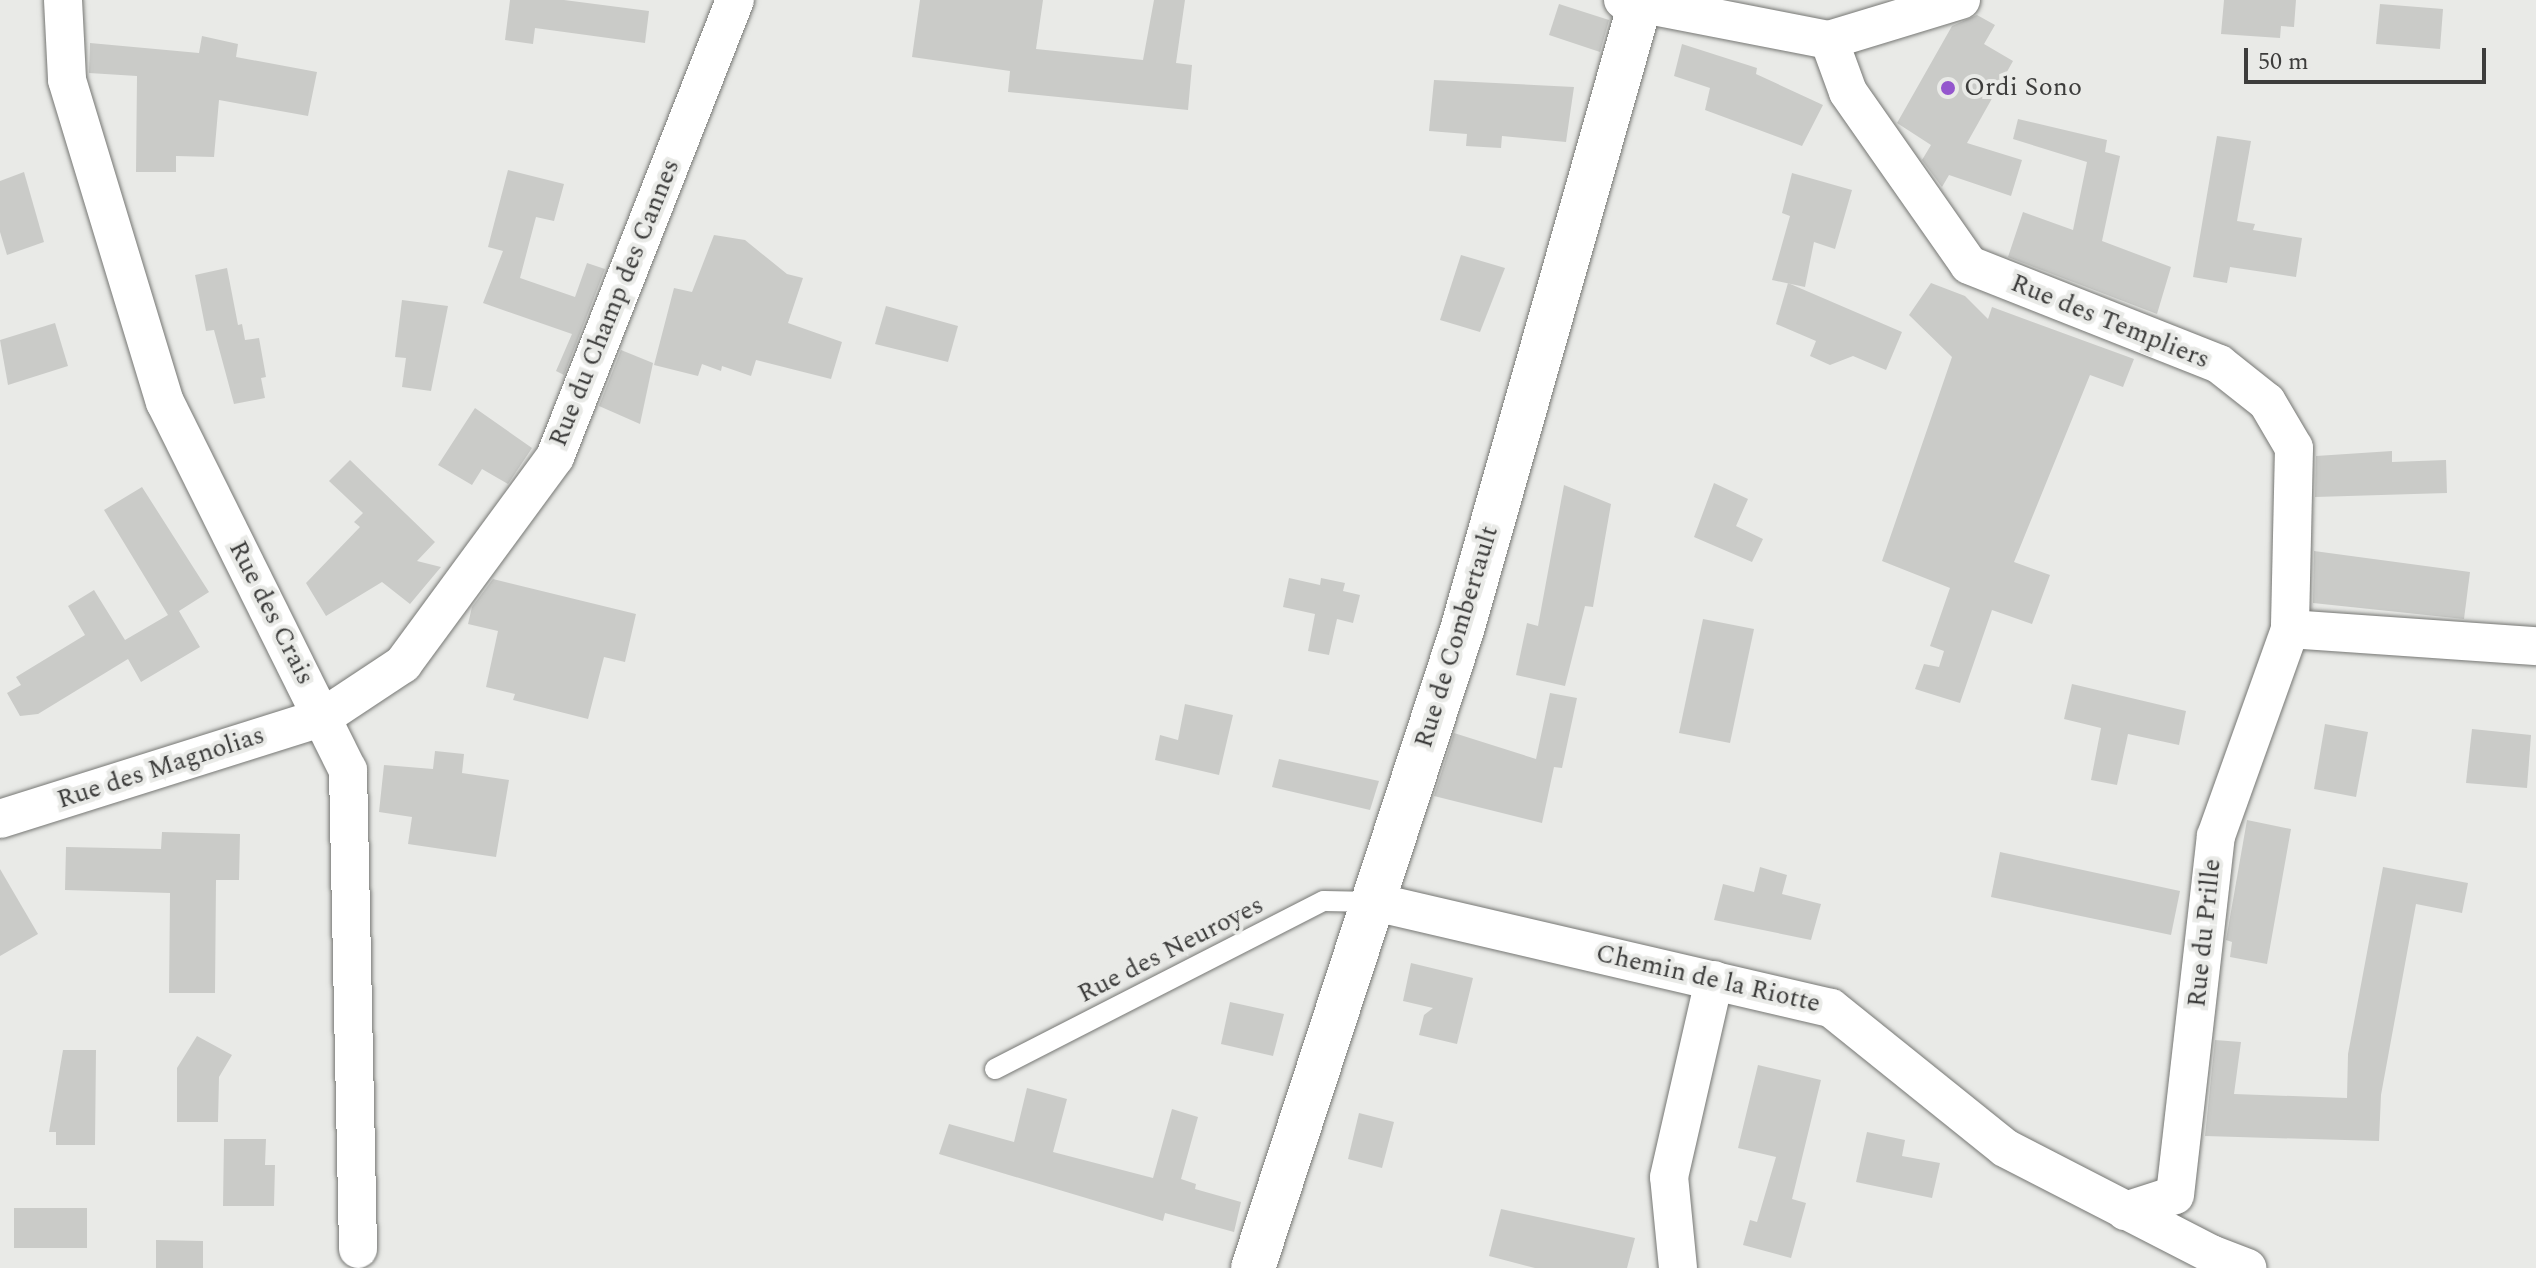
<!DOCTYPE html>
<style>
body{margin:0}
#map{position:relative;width:2536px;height:1268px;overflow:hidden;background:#e9eae7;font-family:Spectral,serif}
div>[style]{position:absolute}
.building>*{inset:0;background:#cacbc8}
.roads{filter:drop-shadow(0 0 2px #767774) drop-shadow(0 0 2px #767774)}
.service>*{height:20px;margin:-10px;padding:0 10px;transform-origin:10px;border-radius:10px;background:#fff}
.minor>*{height:38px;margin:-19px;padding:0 19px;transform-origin:19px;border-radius:19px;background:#fff}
.tertiary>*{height:44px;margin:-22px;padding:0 22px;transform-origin:22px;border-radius:22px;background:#fff}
.dots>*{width:22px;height:22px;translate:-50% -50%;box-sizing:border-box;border:4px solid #e9eae7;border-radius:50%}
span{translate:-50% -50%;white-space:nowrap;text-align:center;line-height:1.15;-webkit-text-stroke:8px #e9eae7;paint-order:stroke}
.poi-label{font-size:26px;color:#3d3d3c}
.left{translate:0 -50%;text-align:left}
.street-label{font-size:26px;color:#3d3d3c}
.scale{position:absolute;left:2244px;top:48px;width:242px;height:36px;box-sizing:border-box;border:4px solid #3d3d3c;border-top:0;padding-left:10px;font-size:24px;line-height:28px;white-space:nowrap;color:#3d3d3c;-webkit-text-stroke:6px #e9eae7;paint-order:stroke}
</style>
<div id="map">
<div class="building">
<div style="clip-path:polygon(510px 0,564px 0,649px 11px,645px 43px,535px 28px,533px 44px,505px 40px)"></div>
<div style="clip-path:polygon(920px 0,1043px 0,1036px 49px,1143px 60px,1154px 0,1185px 0,1176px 63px,1192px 65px,1188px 110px,1008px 92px,1010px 71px,912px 57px)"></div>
<div style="clip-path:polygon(2224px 0,2296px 0,2294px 27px,2281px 26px,2280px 38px,2221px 34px)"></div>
<div style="clip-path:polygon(1559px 4px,1609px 20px,1600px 52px,1549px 35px)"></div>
<div style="clip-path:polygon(2380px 4px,2443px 9px,2440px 49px,2376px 44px)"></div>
<div style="clip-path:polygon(1977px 15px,1995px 25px,1984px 44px,2013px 61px,1967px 143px,2022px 160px,2011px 196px,1949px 175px,1942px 187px,1922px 160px,1931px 145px,1897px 123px,1952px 26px)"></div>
<div style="clip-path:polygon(202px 36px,238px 44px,236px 57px,317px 72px,308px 116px,219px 100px,214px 157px,176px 156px,176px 172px,136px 172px,137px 76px,89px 73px,90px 43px,199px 53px)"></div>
<div style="clip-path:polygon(1682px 44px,1757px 68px,1756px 74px,1823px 105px,1802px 146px,1705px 110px,1710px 88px,1674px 76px)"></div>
<div style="clip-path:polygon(1434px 80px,1574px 87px,1566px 142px,1502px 136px,1501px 148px,1466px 146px,1467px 134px,1429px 131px)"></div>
<div style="clip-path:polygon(2018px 119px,2107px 140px,2105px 152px,2120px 156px,2102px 241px,2171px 267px,2157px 314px,2008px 257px,2023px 212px,2073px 230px,2087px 162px,2013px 139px)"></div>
<div style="clip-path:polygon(2217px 136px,2251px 141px,2237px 221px,2255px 224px,2253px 230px,2302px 238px,2296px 277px,2230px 267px,2227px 283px,2193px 277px)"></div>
<div style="clip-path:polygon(508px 170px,564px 184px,554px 221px,536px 217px,520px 278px,575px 297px,587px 263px,605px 269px,564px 375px,556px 371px,572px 334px,483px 303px,503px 251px,488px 247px)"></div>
<div style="clip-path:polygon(24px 172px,44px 242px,7px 255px,0 232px,0 181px)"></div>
<div style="clip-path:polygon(1792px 173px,1852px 190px,1835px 249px,1814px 242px,1805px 287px,1772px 280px,1790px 216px,1782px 213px)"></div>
<div style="clip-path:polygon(714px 235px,745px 240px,787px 274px,803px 278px,788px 323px,842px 342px,831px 379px,756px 360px,751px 376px,722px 366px,721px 371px,702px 364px,698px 376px,654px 365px,674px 288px,692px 292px)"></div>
<div style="clip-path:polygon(1461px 255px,1505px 268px,1480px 332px,1440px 320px)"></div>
<div style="clip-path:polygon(227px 268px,238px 325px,242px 324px,245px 340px,259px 338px,266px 377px,261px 378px,265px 398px,234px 404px,214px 330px,206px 331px,195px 275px)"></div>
<div style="clip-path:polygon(1788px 283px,1902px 332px,1886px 370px,1853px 356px,1830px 365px,1810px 356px,1816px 341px,1776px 324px)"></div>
<div style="clip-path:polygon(1931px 283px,1965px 296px,1988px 319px,1992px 307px,2134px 359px,2123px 387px,2090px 375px,2014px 562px,2050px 575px,2032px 624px,1992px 610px,1960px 703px,1915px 689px,1924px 664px,1939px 667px,1944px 651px,1930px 646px,1950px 588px,1882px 561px,1952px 357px,1909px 315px)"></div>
<div style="clip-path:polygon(402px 300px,448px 306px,431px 391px,402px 387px,406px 358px,395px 357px)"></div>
<div style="clip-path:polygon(886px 306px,958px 326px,948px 362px,875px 344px)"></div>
<div style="clip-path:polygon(55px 323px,68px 366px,8px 385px,0 340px)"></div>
<div style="clip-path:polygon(621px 350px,653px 363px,640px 424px,599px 406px)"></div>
<div style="clip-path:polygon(475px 408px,532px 448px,508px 484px,482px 469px,472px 485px,438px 465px)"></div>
<div style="clip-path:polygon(2392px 451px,2392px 462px,2446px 460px,2447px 493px,2315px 497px,2316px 456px)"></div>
<div style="clip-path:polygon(350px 460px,435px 542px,417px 561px,441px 567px,410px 604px,382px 582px,326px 616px,306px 583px,360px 527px,354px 522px,363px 513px,329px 481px)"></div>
<div style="clip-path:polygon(1714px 483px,1748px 499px,1736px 526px,1763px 539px,1752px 562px,1694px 537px)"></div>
<div style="clip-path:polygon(1564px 485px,1611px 504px,1593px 607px,1585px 606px,1565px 686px,1516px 675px,1527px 623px,1538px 626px)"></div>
<div style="clip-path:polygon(142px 487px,209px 592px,179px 611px,200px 647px,141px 682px,128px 659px,38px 714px,20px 716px,7px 693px,21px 685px,16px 677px,85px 635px,68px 606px,94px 590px,125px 640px,168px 615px,104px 510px)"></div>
<div style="clip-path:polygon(2314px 551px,2470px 572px,2464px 619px,2313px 603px)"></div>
<div style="clip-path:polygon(1289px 578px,1320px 585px,1321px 578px,1345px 583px,1343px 591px,1360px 595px,1353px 623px,1337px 619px,1329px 655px,1308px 651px,1315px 614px,1283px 607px)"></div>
<div style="clip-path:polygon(493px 579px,636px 614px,625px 662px,604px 657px,588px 719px,513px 700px,515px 694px,486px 687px,498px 631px,468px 624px,472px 607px)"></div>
<div style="clip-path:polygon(1703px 619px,1754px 629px,1730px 743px,1679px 733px)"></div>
<div style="clip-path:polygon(2072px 684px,2186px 711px,2179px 745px,2128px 734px,2117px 785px,2091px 780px,2101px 728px,2064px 719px)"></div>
<div style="clip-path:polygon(1550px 693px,1577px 698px,1562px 768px,1554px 767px,1542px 823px,1434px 796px,1454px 733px,1536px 759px)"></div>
<div style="clip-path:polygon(1185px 704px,1233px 715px,1219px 775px,1155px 760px,1160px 735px,1178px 740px)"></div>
<div style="clip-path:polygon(2325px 724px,2368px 732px,2356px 797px,2314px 789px)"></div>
<div style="clip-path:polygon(2472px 729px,2531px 735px,2527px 788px,2466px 783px)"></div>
<div style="clip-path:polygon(435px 751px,464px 754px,462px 773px,509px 780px,496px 857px,408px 844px,412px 817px,379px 812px,384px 765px,433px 769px)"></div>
<div style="clip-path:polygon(1279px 759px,1379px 781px,1370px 810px,1272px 787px)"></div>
<div style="clip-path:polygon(2247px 820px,2291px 829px,2267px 964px,2230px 957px,2232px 942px,2226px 940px)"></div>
<div style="clip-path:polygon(162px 832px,240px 834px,239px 880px,216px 880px,215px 993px,169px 993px,170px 893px,65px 890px,66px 847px,161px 849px)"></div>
<div style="clip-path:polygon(2000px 852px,2180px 891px,2171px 935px,1991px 897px)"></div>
<div style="clip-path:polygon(1760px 867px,1787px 875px,1782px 894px,1821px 904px,1811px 940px,1714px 920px,1723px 884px,1754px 892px)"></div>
<div style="clip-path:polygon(2383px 867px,2468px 883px,2462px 913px,2416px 904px,2381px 1095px,2379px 1141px,2205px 1136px,2215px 1040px,2241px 1042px,2234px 1094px,2347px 1098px,2348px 1054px)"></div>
<div style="clip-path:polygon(0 869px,38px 934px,0 956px)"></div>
<div style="clip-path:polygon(1411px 963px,1473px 978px,1457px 1044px,1419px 1035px,1424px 1015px,1433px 1008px,1403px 1001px)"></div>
<div style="clip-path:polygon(1230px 1002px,1284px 1014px,1273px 1056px,1221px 1044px)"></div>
<div style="clip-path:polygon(197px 1036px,232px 1055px,219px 1077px,218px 1122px,177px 1122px,177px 1068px)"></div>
<div style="clip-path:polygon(63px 1050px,96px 1050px,95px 1145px,56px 1145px,56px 1132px,49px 1132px)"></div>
<div style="clip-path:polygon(1758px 1065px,1821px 1080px,1792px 1199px,1806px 1203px,1791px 1258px,1743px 1245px,1750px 1220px,1757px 1222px,1776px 1157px,1738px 1148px)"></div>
<div style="clip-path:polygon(1027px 1088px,1067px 1099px,1053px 1152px,1153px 1178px,1172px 1109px,1198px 1117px,1181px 1179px,1196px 1184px,1195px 1189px,1241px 1202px,1234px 1232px,1165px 1213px,1163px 1221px,939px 1154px,949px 1124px,1014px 1142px)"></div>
<div style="clip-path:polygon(1359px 1113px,1394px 1122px,1382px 1168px,1348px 1159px)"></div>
<div style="clip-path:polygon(1867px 1132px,1905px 1140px,1902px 1156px,1940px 1163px,1932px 1198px,1856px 1182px)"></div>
<div style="clip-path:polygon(224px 1139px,266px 1139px,265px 1165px,275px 1165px,274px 1206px,223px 1206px)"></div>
<div style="clip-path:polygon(14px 1208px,87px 1208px,87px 1248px,14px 1248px)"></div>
<div style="clip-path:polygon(1501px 1209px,1635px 1238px,1627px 1268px,1535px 1268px,1489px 1256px)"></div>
<div style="clip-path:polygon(156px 1240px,203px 1241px,203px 1268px,156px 1268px)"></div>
</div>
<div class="roads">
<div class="service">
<div style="left:995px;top:1069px;width:369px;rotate:-27.1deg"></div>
<div style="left:1324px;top:901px;width:51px;rotate:1.1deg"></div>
</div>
<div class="minor">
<div style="left:63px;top:0;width:80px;rotate:87.1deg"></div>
<div style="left:67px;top:80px;width:337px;rotate:73.1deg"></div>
<div style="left:165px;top:402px;width:411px;rotate:63.6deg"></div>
<div style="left:348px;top:770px;width:479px;rotate:88.8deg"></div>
<div style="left:1623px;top:0;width:210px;rotate:11deg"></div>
<div style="left:1829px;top:40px;width:138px;rotate:-16.9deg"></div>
<div style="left:1829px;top:40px;width:55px;rotate:69.9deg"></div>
<div style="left:1848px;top:92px;width:211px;rotate:55deg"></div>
<div style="left:1969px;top:265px;width:269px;rotate:21.6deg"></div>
<div style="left:2219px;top:364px;width:61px;rotate:38.4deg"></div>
<div style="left:2267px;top:402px;width:53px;rotate:59.6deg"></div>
<div style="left:2294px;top:448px;width:181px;rotate:91.3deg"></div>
<div style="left:2290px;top:629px;width:247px;rotate:4deg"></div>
<div style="left:0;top:819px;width:339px;rotate:-17.5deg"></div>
<div style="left:323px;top:717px;width:96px;rotate:-33.5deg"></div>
<div style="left:403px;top:664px;width:257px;rotate:-53.7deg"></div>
<div style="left:555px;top:457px;width:491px;rotate:-68.5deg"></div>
<div style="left:1375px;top:902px;width:468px;rotate:13.1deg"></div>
<div style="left:1831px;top:1008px;width:223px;rotate:38.8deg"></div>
<div style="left:2005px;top:1148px;width:232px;rotate:27.2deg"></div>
<div style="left:2211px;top:1254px;width:39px;rotate:21deg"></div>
<div style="left:2125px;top:1211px;width:52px;rotate:-17.7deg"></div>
<div style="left:2175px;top:1195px;width:361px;rotate:-83.5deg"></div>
<div style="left:2216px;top:836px;width:220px;rotate:-70.3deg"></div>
<div style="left:1678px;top:1268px;width:91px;rotate:-95.6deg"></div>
<div style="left:1669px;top:1177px;width:202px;rotate:-77.1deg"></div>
</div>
<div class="tertiary">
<div style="left:1253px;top:1268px;width:671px;rotate:-71.86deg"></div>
<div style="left:1462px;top:630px;width:655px;rotate:-74.14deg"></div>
</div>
</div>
<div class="dots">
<div style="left:1948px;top:88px;background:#9456cd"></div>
</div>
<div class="poi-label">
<span class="left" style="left:1964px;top:88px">Ordi Sono</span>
</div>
<div class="street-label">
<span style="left:615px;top:303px;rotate:-68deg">Rue du Champ des Cannes</span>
<span style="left:2110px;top:322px;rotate:22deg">Rue des Templiers</span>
<span style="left:271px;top:613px;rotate:63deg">Rue des Crais</span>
<span style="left:1457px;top:637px;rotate:-73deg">Rue de Combertault</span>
<span style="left:161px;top:768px;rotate:-18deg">Rue des Magnolias</span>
<span style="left:2205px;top:933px;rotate:-84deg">Rue du Prille</span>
<span style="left:1171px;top:950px;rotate:-27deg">Rue des Neuroyes</span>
<span style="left:1708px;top:979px;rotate:13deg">Chemin de la Riotte</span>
</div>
<div class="scale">50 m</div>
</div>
